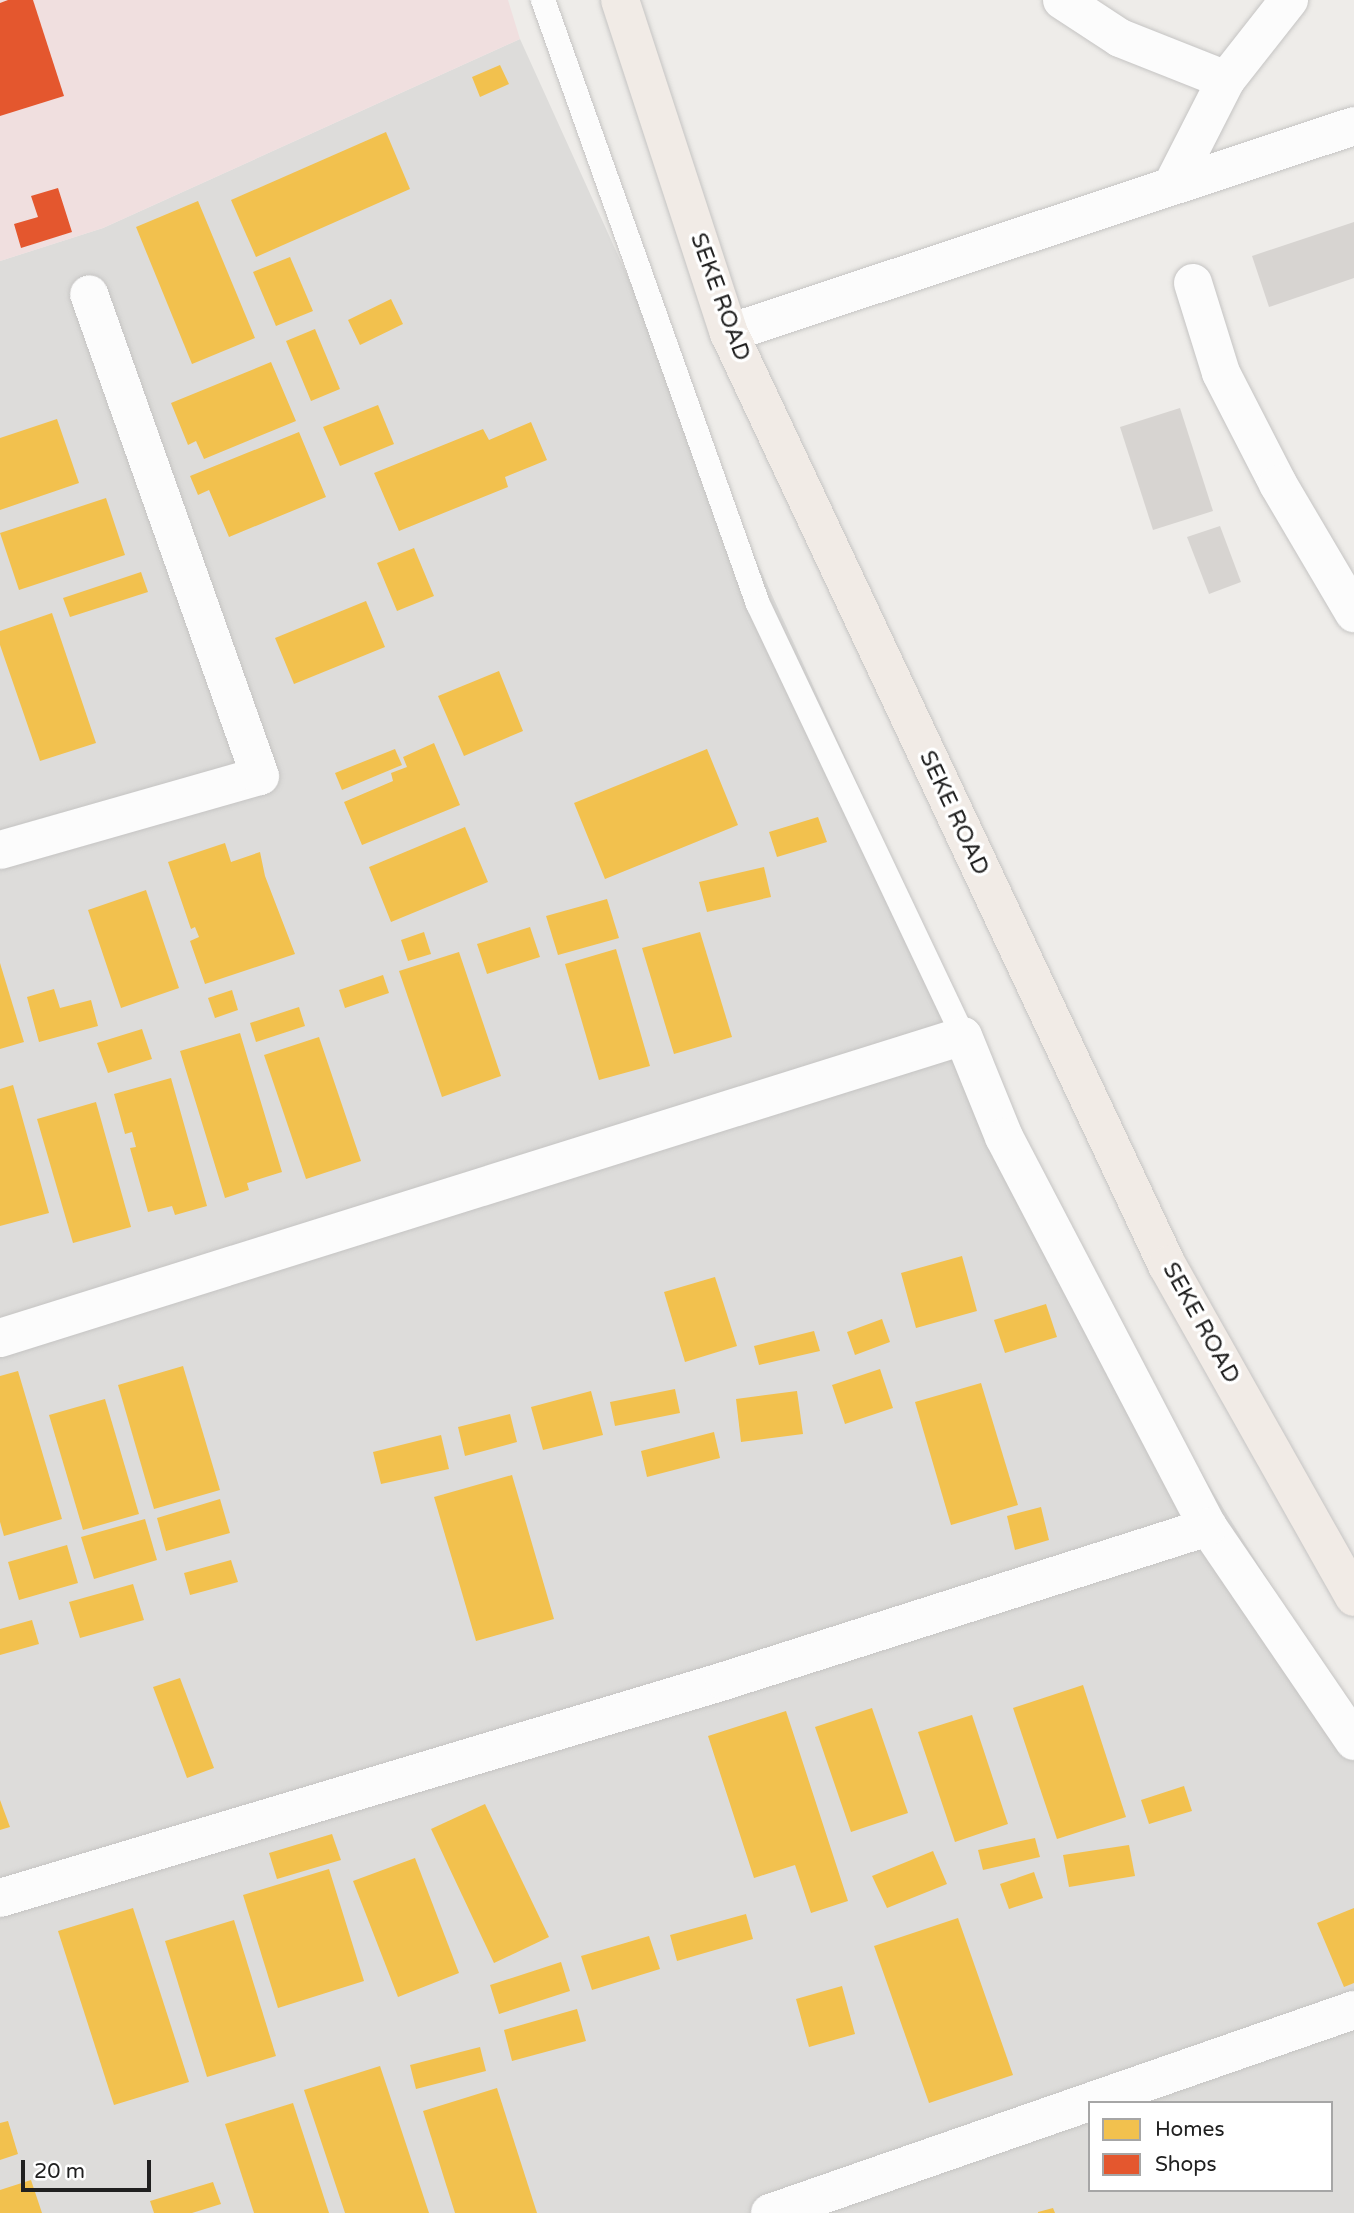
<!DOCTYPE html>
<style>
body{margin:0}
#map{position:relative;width:1354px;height:2213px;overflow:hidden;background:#eeece9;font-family:"Varela Round",sans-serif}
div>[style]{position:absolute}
.residential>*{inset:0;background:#dddcda}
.commercial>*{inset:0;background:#f0dfdf}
.homes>*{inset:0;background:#f2c14e}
.shops>*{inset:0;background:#e4572e}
.building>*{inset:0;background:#d7d4d1}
.roads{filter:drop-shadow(0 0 2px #c5c4c3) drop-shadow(0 0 2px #c5c4c3)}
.lane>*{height:24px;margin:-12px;padding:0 12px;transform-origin:12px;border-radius:12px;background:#fcfcfc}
.street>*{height:38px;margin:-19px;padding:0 19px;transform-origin:19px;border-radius:19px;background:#fcfcfc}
.primary>*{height:38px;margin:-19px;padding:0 19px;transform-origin:19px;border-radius:19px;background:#f1ebe6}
span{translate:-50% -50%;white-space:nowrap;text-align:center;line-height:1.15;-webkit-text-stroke:7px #fff;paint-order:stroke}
.street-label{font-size:23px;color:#202020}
.legend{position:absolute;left:1088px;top:2101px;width:245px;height:91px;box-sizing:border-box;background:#fff;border:2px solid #a6a6a6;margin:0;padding:9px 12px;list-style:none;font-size:21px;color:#202020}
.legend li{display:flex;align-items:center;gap:14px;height:35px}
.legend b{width:35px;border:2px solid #a6a6a6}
.scale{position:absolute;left:21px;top:2160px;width:130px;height:32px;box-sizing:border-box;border:4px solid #202020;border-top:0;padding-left:9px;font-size:21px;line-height:24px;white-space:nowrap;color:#202020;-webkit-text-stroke:5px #fff;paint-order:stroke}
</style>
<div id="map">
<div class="residential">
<div style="clip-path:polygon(evenodd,520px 39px,1086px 1288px,1354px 1718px,1354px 2213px,0 2213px,0 261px,103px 228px,520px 39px,1090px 2103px,1331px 2103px,1331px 2190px,1090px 2190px,1090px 2103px)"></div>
</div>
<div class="commercial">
<div style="clip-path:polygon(0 0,508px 0,520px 39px,103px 228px,0 261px)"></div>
</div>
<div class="homes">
<div style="clip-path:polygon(500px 65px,509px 84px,480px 97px,472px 77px)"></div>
<div style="clip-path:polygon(386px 132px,410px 189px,256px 257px,231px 200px)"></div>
<div style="clip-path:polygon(198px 201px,255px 338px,192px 364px,136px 227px)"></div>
<div style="clip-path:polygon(290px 257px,313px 311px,276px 326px,253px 272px)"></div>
<div style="clip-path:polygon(391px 299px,403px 324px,360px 345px,348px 320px)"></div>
<div style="clip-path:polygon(315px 329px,340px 389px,311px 401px,286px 341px)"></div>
<div style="clip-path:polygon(271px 362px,296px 421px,204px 459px,196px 441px,188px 445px,171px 403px)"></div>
<div style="clip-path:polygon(378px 405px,394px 444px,340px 466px,323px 427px)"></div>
<div style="clip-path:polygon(57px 419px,79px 483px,0 510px,0 438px)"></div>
<div style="clip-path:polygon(531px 422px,547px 460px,505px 477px,508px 487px,399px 531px,374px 473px,483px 429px,489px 440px)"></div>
<div style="clip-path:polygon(299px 432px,326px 497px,229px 537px,209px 490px,198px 495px,190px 476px)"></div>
<div style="clip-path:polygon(106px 498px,125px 555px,19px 590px,0 533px)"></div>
<div style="clip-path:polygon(414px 548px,434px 596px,397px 611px,377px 563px)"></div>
<div style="clip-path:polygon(141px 572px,148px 592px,70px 617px,63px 598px)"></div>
<div style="clip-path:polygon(366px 601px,385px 647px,294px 684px,275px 638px)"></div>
<div style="clip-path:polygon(52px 613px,96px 743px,40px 761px,0 645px,0 631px)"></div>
<div style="clip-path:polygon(499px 671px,523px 731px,464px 756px,438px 696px)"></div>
<div style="clip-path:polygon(434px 743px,460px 805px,362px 845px,344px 802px,393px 781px,391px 773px,407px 767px,403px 757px)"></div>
<div style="clip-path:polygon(395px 749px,402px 765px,342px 790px,335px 773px)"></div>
<div style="clip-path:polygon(707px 749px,738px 825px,605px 879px,574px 803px)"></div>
<div style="clip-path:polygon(818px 817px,827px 842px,777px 857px,769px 832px)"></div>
<div style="clip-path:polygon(465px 827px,488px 882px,391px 922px,369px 867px)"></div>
<div style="clip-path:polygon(225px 843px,231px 862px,260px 852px,265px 876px,295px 954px,205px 984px,190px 941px,199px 937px,195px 927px,191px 929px,168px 862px)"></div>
<div style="clip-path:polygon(764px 867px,771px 897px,707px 912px,699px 882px)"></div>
<div style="clip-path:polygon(146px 890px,179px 988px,121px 1008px,88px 910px)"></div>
<div style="clip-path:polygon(607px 899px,619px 938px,558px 955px,546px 916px)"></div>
<div style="clip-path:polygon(530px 927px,540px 957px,487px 974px,477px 944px)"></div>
<div style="clip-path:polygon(424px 932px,431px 954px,408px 961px,401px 940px)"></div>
<div style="clip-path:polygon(700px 932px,732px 1037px,674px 1054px,642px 948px)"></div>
<div style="clip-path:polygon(616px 949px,650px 1066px,599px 1080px,565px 964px)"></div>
<div style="clip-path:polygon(459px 952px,501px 1076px,442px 1097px,399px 971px)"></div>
<div style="clip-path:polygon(0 963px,24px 1042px,0 1049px)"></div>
<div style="clip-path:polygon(383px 975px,389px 993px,345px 1008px,339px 990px)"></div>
<div style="clip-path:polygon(54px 989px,60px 1008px,91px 1000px,98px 1026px,39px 1042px,27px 997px)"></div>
<div style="clip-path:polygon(232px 990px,238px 1010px,215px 1018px,208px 998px)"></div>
<div style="clip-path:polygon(299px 1007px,305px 1026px,256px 1042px,250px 1023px)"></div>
<div style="clip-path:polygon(142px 1029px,152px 1059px,108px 1073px,97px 1043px)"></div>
<div style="clip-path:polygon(240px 1033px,282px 1172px,247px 1183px,249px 1190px,225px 1198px,180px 1051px)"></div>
<div style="clip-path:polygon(319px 1037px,361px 1161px,306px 1179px,264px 1055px)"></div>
<div style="clip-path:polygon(171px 1078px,207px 1206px,175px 1215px,172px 1206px,148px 1212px,130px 1148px,136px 1147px,132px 1132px,125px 1134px,114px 1094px)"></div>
<div style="clip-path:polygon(13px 1085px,49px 1213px,0 1226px,0 1089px)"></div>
<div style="clip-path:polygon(96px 1102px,131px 1227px,73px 1243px,37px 1119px)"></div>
<div style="clip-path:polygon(962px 1256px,977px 1311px,916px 1328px,901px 1273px)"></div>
<div style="clip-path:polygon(715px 1277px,737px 1346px,685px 1362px,664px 1292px)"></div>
<div style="clip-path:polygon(1046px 1304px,1057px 1337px,1005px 1353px,994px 1320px)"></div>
<div style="clip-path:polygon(882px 1319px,890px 1342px,855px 1355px,847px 1332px)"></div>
<div style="clip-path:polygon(814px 1331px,820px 1351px,759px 1365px,754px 1346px)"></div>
<div style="clip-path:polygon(183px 1366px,220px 1490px,154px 1509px,118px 1385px)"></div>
<div style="clip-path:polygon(880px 1369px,893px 1408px,845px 1424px,832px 1385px)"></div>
<div style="clip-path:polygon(18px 1371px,62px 1519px,4px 1536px,0 1522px,0 1376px)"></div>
<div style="clip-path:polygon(981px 1383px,1018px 1505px,951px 1525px,915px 1402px)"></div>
<div style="clip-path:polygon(675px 1389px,680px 1413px,615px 1426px,610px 1402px)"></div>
<div style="clip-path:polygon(591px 1391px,603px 1435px,543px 1450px,531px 1407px)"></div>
<div style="clip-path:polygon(797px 1391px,803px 1434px,741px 1442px,736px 1399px)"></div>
<div style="clip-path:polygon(105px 1399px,139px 1514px,83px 1530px,49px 1415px)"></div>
<div style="clip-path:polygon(510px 1414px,517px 1442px,465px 1456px,458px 1427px)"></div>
<div style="clip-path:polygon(714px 1432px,720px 1458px,647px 1477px,641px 1451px)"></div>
<div style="clip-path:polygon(441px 1435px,449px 1469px,381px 1484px,373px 1452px)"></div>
<div style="clip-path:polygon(512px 1475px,554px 1619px,476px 1641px,434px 1497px)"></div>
<div style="clip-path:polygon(220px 1499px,230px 1533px,166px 1551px,157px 1518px)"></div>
<div style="clip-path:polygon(1041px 1507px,1049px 1540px,1015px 1550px,1007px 1516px)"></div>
<div style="clip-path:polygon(145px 1519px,157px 1560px,94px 1579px,81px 1537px)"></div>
<div style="clip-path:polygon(67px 1545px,78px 1583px,19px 1600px,8px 1562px)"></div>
<div style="clip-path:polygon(231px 1560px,238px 1582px,190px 1595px,184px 1573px)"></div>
<div style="clip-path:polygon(133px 1584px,144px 1620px,80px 1638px,69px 1602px)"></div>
<div style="clip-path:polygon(32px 1620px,39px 1644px,0 1655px,0 1629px)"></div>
<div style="clip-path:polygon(180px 1678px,214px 1768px,187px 1778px,153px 1687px)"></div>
<div style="clip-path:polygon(1083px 1685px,1126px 1817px,1057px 1839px,1013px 1708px)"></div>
<div style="clip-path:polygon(872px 1708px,908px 1813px,851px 1832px,815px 1727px)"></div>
<div style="clip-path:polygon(786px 1711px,848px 1901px,811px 1913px,795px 1865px,754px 1878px,708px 1736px)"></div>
<div style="clip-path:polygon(972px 1715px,1008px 1824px,955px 1842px,918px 1732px)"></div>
<div style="clip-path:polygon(1184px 1786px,1192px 1811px,1149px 1824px,1141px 1800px)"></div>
<div style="clip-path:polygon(0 1800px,10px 1827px,0 1830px)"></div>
<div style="clip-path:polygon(485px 1804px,549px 1937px,494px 1963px,431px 1829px)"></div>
<div style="clip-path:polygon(332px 1834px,341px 1860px,277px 1879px,269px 1853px)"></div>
<div style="clip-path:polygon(1035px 1838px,1040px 1857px,983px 1870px,978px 1850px)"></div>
<div style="clip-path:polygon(1129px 1845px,1135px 1876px,1069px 1887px,1063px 1855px)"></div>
<div style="clip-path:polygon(933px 1851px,947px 1884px,887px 1908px,872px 1876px)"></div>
<div style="clip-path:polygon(415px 1858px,459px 1973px,398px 1997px,353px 1881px)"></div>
<div style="clip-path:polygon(329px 1869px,364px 1981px,278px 2008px,243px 1895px)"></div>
<div style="clip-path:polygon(1034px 1872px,1043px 1898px,1009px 1909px,1000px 1884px)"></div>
<div style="clip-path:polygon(133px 1908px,189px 2082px,114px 2105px,58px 1931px)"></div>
<div style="clip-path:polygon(1354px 1908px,1354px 1983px,1344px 1987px,1317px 1923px)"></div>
<div style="clip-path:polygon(746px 1914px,753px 1939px,677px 1961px,670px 1935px)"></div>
<div style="clip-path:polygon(958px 1918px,1013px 2075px,929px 2103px,874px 1946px)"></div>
<div style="clip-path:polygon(234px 1920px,276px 2056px,207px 2077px,165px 1941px)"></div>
<div style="clip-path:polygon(649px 1936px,660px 1969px,592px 1990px,581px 1956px)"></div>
<div style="clip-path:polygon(561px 1962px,570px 1991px,499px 2014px,490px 1985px)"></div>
<div style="clip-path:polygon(842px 1986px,855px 2034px,809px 2047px,796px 1999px)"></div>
<div style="clip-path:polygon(577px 2009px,586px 2041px,512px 2061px,504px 2030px)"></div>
<div style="clip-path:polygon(480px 2047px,486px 2071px,416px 2089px,410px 2065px)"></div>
<div style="clip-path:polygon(380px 2066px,429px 2213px,345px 2213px,304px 2090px)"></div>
<div style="clip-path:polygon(497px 2088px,537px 2213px,455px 2213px,423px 2111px)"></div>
<div style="clip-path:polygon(293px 2103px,329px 2213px,254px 2213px,225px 2124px)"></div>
<div style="clip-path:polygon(8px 2121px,18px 2154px,0 2160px,0 2123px)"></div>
<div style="clip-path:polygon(31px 2180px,42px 2213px,0 2213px,0 2190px)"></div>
<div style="clip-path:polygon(213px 2182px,221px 2204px,192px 2213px,154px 2213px,150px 2201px)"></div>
<div style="clip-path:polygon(1053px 2208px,1055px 2213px,1038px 2213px,1038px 2212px)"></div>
</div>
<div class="shops">
<div style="clip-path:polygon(8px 0,33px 0,64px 96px,0 116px,0 3px)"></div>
<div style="clip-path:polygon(58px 188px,72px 232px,21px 248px,14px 224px,38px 217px,31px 196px)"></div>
</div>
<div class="building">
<div style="clip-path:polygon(1354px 222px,1354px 278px,1269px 307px,1252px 256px)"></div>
<div style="clip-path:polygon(1180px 408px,1213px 511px,1153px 530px,1120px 427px)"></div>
<div style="clip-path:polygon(1220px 526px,1241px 582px,1209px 594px,1187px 537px)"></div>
</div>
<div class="roads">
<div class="lane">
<div style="left:543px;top:0;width:641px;rotate:70.41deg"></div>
<div style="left:758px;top:604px;width:478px;rotate:64.6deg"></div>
</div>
<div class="street">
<div style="left:1062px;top:0;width:69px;rotate:33.2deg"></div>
<div style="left:1120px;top:38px;width:114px;rotate:21.6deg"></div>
<div style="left:1174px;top:182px;width:114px;rotate:-63deg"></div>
<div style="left:1226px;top:80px;width:102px;rotate:-51.8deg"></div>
<div style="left:1193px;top:283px;width:94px;rotate:72.7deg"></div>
<div style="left:1221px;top:373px;width:125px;rotate:62.8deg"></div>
<div style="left:1278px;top:484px;width:150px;rotate:59.5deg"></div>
<div style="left:729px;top:333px;width:658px;rotate:-18.32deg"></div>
<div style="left:0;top:850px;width:270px;rotate:-15.9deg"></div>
<div style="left:260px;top:776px;width:511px;rotate:-109.53deg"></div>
<div style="left:0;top:1338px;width:1009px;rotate:-17.41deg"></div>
<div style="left:963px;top:1036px;width:109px;rotate:67.9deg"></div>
<div style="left:1004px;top:1137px;width:440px;rotate:62.4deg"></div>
<div style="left:1208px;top:1527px;width:259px;rotate:55.7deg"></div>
<div style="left:0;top:1898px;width:756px;rotate:-16.68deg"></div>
<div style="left:724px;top:1681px;width:508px;rotate:-17.65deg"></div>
<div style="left:770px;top:2213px;width:618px;rotate:-19.17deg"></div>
</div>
<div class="primary">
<div style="left:620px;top:0;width:350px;rotate:71.9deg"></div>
<div style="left:729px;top:333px;width:1030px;rotate:64.83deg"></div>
<div style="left:1167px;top:1265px;width:381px;rotate:60.6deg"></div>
</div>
</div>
<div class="street-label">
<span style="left:720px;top:297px;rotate:70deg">SEKE ROAD</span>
<span style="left:954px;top:813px;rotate:65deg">SEKE ROAD</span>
<span style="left:1201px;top:1323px;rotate:61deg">SEKE ROAD</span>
</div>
<ul class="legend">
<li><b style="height:19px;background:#f2c14e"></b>Homes</li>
<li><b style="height:19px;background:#e4572e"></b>Shops</li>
</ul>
<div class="scale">20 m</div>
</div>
